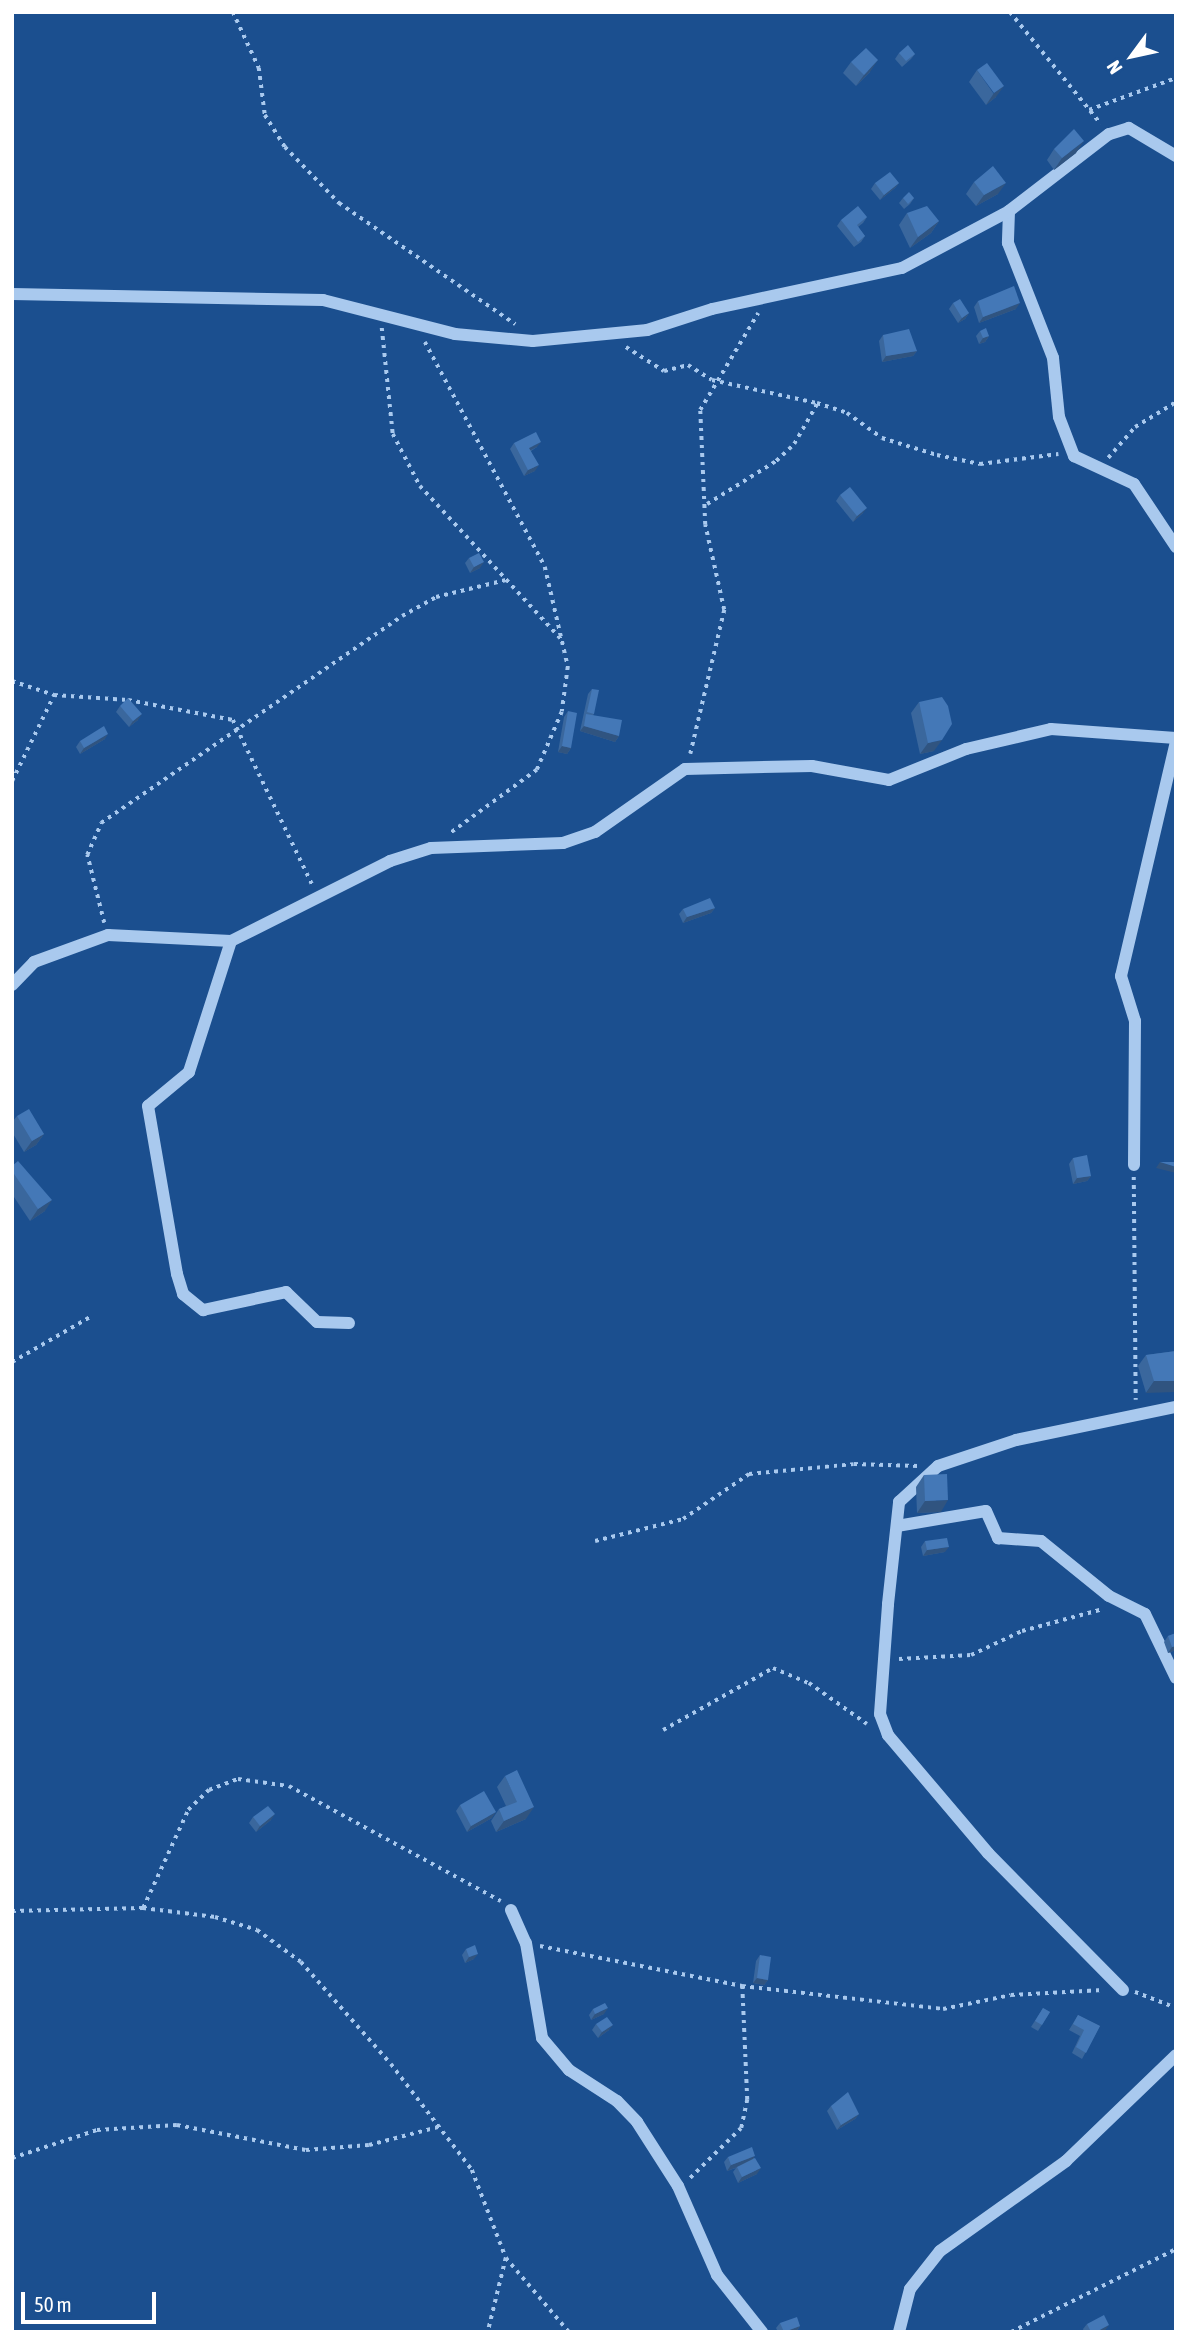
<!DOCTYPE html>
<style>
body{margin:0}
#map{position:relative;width:1188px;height:2344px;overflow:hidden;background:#1b4f8f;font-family:"Asap Condensed",sans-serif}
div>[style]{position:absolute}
.path>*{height:3.5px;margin-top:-1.75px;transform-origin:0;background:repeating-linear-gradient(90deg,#a9c9ee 0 3.5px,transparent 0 8.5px)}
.minor>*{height:12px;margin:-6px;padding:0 6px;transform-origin:6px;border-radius:6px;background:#a9c9ee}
.wall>*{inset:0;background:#3a679d}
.shaded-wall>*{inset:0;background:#305480}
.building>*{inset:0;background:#4478b7}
span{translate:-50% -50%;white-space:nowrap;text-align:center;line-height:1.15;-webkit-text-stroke:5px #1b4f8f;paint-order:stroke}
.frame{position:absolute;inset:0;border:14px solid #fff;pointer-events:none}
.north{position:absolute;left:1097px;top:21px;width:70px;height:70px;-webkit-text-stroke:5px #1b4f8f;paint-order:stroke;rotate:237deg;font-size:19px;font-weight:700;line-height:28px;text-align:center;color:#fff}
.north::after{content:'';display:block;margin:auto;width:24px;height:32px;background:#fff;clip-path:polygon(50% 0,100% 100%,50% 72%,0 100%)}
.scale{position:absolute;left:21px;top:2292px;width:135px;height:32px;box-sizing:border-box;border:4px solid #fff;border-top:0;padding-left:9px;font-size:21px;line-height:24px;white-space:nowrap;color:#fff;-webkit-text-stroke:5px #1b4f8f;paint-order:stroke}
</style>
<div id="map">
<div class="path">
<div style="left:233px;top:12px;width:62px;rotate:65.1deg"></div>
<div style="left:259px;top:68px;width:47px;rotate:82.7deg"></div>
<div style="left:265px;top:115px;width:38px;rotate:58deg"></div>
<div style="left:285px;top:147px;width:78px;rotate:46deg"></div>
<div style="left:339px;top:203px;width:214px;rotate:34.5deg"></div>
<div style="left:1010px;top:12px;width:144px;rotate:50.9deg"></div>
<div style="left:1089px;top:110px;width:93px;rotate:-20.2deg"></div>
<div style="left:382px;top:328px;width:107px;rotate:84.1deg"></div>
<div style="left:393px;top:434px;width:59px;rotate:62.6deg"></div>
<div style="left:420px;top:486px;width:208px;rotate:47.3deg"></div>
<div style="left:425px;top:342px;width:255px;rotate:61.9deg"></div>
<div style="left:545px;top:567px;width:103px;rotate:77deg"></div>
<div style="left:568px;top:667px;width:45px;rotate:97.6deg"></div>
<div style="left:562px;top:712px;width:63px;rotate:113.3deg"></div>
<div style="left:537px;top:770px;width:107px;rotate:143.8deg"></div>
<div style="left:626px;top:347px;width:45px;rotate:32.3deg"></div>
<div style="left:664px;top:371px;width:25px;rotate:-14deg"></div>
<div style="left:688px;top:365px;width:28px;rotate:32deg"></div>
<div style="left:712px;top:380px;width:107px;rotate:12.4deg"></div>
<div style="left:817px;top:403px;width:32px;rotate:18deg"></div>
<div style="left:847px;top:413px;width:43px;rotate:35.5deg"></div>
<div style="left:882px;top:438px;width:58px;rotate:17.2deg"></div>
<div style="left:937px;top:455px;width:44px;rotate:11.8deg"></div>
<div style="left:980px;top:464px;width:79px;rotate:-7.3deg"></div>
<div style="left:1108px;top:458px;width:41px;rotate:-48.9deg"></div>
<div style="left:1135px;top:427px;width:48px;rotate:-31.4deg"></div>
<div style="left:707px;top:504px;width:81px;rotate:-31.9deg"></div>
<div style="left:776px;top:461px;width:25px;rotate:-43deg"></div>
<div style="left:794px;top:444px;width:46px;rotate:-60.1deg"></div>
<div style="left:12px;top:681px;width:44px;rotate:18.4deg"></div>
<div style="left:54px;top:695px;width:74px;rotate:3.9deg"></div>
<div style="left:128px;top:700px;width:107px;rotate:10.8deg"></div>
<div style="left:233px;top:720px;width:184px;rotate:64.3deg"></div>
<div style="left:690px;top:754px;width:148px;rotate:-76.7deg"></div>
<div style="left:724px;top:610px;width:87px;rotate:-102.6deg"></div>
<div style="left:705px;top:525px;width:115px;rotate:-92.5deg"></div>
<div style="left:700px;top:410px;width:113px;rotate:-59.1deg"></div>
<div style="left:12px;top:781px;width:96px;rotate:-64deg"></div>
<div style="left:104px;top:923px;width:70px;rotate:-104deg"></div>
<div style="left:87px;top:855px;width:35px;rotate:-66deg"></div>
<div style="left:101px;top:823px;width:365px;rotate:-34.5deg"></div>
<div style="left:402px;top:616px;width:39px;rotate:-29deg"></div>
<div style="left:436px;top:597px;width:72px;rotate:-13.7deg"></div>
<div style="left:1134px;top:1177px;width:223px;rotate:89.5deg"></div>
<div style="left:12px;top:1362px;width:90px;rotate:-30deg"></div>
<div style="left:595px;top:1541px;width:91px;rotate:-14deg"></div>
<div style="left:683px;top:1519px;width:80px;rotate:-34.3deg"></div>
<div style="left:749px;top:1474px;width:105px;rotate:-5.4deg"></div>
<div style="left:854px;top:1464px;width:64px;rotate:1.8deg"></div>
<div style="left:899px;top:1659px;width:72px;rotate:-3.2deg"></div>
<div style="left:971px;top:1655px;width:56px;rotate:-25.2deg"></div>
<div style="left:1022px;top:1631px;width:84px;rotate:-15.2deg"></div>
<div style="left:663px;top:1730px;width:126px;rotate:-29.4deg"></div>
<div style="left:773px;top:1668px;width:39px;rotate:23deg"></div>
<div style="left:809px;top:1683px;width:71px;rotate:35.3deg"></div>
<div style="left:143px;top:1908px;width:108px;rotate:-65.3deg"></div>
<div style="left:188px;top:1810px;width:29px;rotate:-44deg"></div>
<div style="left:209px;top:1790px;width:31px;rotate:-21deg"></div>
<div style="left:238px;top:1779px;width:51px;rotate:7.8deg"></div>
<div style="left:289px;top:1786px;width:241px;rotate:28.5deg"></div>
<div style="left:12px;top:1911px;width:131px;rotate:-1.3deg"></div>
<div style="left:143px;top:1908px;width:73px;rotate:7.1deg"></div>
<div style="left:215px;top:1917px;width:44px;rotate:17.2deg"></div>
<div style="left:257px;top:1930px;width:54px;rotate:36deg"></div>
<div style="left:301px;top:1962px;width:136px;rotate:48.6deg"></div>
<div style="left:391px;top:2064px;width:133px;rotate:52.6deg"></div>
<div style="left:472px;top:2170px;width:94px;rotate:68.9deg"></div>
<div style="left:506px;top:2258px;width:76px;rotate:103.7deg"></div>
<div style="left:540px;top:1946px;width:206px;rotate:11.2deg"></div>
<div style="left:742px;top:1986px;width:202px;rotate:6.5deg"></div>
<div style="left:943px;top:2009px;width:69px;rotate:-11.6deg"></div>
<div style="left:1011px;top:1995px;width:92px;rotate:-3.1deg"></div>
<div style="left:1135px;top:1992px;width:44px;rotate:21.3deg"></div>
<div style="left:12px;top:2158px;width:89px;rotate:-18.2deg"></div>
<div style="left:97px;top:2130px;width:80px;rotate:-3.6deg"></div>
<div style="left:177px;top:2125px;width:131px;rotate:11deg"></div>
<div style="left:306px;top:2150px;width:63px;rotate:-4.5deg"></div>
<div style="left:369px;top:2145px;width:71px;rotate:-14.6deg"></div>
<div style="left:690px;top:2178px;width:71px;rotate:-44.4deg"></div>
<div style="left:741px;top:2128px;width:29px;rotate:-78deg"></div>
<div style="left:747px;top:2100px;width:114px;rotate:-92.5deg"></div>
<div style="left:506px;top:2258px;width:97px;rotate:49.6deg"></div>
<div style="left:1011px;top:2332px;width:185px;rotate:-26.7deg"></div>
</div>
<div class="minor">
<div style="left:1176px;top:156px;width:55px;rotate:-149.2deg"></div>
<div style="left:1129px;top:128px;width:21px;rotate:163deg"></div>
<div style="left:1109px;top:134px;width:126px;rotate:142.4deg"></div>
<div style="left:1009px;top:211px;width:32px;rotate:92deg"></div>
<div style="left:1008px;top:243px;width:123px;rotate:68.6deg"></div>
<div style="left:1053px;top:358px;width:59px;rotate:84.2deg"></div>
<div style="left:1059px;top:417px;width:42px;rotate:69deg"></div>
<div style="left:1074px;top:456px;width:66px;rotate:25deg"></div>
<div style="left:1134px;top:484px;width:76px;rotate:56.3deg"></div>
<div style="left:12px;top:294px;width:311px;rotate:1.1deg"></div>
<div style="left:323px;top:300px;width:136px;rotate:14.4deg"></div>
<div style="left:455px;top:334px;width:78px;rotate:5.1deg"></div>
<div style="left:533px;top:341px;width:115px;rotate:-5.5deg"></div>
<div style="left:647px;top:330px;width:68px;rotate:-17.9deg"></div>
<div style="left:712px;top:309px;width:194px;rotate:-12.2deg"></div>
<div style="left:902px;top:268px;width:121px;rotate:-28deg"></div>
<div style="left:231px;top:941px;width:138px;rotate:107.8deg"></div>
<div style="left:189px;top:1072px;width:53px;rotate:140.3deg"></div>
<div style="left:148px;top:1106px;width:170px;rotate:80.2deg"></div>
<div style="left:177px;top:1274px;width:21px;rotate:73deg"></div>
<div style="left:183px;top:1294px;width:26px;rotate:39deg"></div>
<div style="left:203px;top:1310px;width:85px;rotate:-12.2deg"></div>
<div style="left:286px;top:1292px;width:43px;rotate:44.1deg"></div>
<div style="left:317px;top:1322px;width:32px;rotate:2deg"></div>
<div style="left:12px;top:985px;width:32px;rotate:-46deg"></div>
<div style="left:34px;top:962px;width:79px;rotate:-20deg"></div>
<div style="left:108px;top:935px;width:123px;rotate:2.8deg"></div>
<div style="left:231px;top:941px;width:178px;rotate:-26.7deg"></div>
<div style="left:390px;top:861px;width:43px;rotate:-17.6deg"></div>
<div style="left:431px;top:848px;width:132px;rotate:-2.2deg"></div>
<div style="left:563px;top:843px;width:34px;rotate:-19deg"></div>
<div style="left:595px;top:832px;width:110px;rotate:-35deg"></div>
<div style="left:685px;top:769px;width:127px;rotate:-1.4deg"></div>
<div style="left:812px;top:766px;width:78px;rotate:10.3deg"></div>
<div style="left:889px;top:780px;width:83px;rotate:-21.9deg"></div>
<div style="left:966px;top:749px;width:87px;rotate:-13.2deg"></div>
<div style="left:1051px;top:729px;width:125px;rotate:4.1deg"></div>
<div style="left:1134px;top:1165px;width:144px;rotate:-89.6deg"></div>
<div style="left:1135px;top:1021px;width:47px;rotate:-107.3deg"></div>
<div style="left:1121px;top:976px;width:240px;rotate:-76.8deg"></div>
<div style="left:897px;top:1526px;width:90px;rotate:-9.6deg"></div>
<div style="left:986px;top:1511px;width:30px;rotate:66deg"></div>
<div style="left:998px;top:1538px;width:43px;rotate:4deg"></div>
<div style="left:1041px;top:1541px;width:87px;rotate:39deg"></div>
<div style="left:1109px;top:1596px;width:40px;rotate:26.6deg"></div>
<div style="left:1145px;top:1614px;width:71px;rotate:64.2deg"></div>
<div style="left:511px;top:1910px;width:36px;rotate:66deg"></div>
<div style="left:526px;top:1943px;width:96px;rotate:80.4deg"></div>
<div style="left:542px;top:2038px;width:42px;rotate:49.8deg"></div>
<div style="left:569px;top:2070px;width:57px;rotate:32.9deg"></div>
<div style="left:617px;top:2101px;width:29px;rotate:46deg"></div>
<div style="left:637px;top:2122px;width:76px;rotate:57.4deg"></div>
<div style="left:678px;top:2186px;width:97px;rotate:66.3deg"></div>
<div style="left:717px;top:2275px;width:73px;rotate:51.7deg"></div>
<div style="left:1123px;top:1990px;width:192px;rotate:-134.6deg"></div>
<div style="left:988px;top:1853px;width:155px;rotate:-130.3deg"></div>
<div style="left:888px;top:1735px;width:22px;rotate:-111deg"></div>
<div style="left:880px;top:1714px;width:110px;rotate:-85.8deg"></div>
<div style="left:888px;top:1604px;width:103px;rotate:-83.8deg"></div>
<div style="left:899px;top:1502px;width:53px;rotate:-42.7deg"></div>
<div style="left:938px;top:1466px;width:82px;rotate:-18.4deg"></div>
<div style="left:1016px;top:1440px;width:163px;rotate:-11.7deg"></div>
<div style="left:899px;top:2332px;width:44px;rotate:-75.7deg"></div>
<div style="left:910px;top:2289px;width:48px;rotate:-51.7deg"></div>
<div style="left:940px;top:2251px;width:155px;rotate:-35.5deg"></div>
<div style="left:1066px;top:2161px;width:153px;rotate:-43.9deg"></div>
</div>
<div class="wall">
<div style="clip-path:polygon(899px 53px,915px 54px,911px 59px,902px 67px,895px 59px)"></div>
<div style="clip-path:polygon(851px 62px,870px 72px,856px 86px,843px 73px)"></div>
<div style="clip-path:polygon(977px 70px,996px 97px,986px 105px,969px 82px)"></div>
<div style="clip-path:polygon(1054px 149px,1076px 153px,1054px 170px,1047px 160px)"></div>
<div style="clip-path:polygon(974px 182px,998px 194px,976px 206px,966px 194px)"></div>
<div style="clip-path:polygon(875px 183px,899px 183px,895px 188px,880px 200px,871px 189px)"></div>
<div style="clip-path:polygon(903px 198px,914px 198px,910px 204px,904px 209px,899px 203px)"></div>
<div style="clip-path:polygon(907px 213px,939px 221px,931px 233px,910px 248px,899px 225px)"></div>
<div style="clip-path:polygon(867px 217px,863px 223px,858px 227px,865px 236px,861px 242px,854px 247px,837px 226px,841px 220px)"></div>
<div style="clip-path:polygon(978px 301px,1016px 309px,979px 323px,974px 307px)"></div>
<div style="clip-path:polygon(953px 303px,969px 313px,965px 319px,958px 323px,949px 309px)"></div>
<div style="clip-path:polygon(980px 331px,989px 336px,985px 342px,979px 344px,976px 336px)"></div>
<div style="clip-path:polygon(883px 335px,917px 351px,913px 356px,882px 362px,879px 341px)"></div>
<div style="clip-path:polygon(514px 443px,537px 447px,531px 451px,535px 471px,524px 476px,510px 449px)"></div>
<div style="clip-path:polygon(840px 495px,863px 513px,853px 522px,836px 501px)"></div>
<div style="clip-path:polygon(469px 558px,480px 568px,470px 573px,465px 563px)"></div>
<div style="clip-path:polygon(592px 689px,594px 714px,593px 715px,619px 736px,615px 742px,580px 731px,588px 694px)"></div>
<div style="clip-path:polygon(919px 702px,934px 751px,920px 754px,911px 713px)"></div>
<div style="clip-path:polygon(120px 706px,138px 720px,129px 727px,116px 712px)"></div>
<div style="clip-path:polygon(568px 711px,571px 748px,567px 754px,558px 752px,564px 717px)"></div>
<div style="clip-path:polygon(105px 739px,80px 754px,76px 747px,80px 741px)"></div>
<div style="clip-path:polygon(715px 908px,711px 913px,683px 923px,679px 914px,683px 909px)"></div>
<div style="clip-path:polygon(17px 1116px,44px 1134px,36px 1145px,24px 1152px,12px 1132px,12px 1122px)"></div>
<div style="clip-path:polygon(1073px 1158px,1091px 1176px,1087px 1181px,1073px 1184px,1069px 1164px)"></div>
<div style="clip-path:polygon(12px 1166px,45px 1211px,30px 1221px,12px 1194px)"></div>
<div style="clip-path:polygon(1176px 1351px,1146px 1393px,1138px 1366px,1146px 1355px)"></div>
<div style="clip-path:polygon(924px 1475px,941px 1512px,917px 1513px,916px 1487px)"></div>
<div style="clip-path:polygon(925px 1541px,945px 1552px,923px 1556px,921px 1547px)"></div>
<div style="clip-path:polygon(1176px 1633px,1176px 1650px,1168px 1653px,1164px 1642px,1168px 1636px)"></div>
<div style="clip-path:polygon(505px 1776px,526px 1819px,496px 1832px,491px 1821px,499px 1809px,506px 1806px,497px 1787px)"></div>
<div style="clip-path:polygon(460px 1805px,492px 1818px,467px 1832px,456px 1811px)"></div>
<div style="clip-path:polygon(253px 1817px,271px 1820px,256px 1832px,249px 1823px)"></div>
<div style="clip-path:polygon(466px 1949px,474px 1959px,465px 1963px,462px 1955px)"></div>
<div style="clip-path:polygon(760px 1955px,768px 1980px,764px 1985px,753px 1983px,756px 1961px)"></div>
<div style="clip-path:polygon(1043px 2008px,1050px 2012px,1038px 2031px,1031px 2027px)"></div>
<div style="clip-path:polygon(593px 2009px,604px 2014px,591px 2020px,589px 2015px)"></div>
<div style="clip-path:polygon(1078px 2015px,1100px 2026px,1082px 2059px,1072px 2053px,1080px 2036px,1069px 2030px)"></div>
<div style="clip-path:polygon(596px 2024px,609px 2030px,598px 2038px,592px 2030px)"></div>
<div style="clip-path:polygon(831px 2106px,859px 2114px,855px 2119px,837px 2130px,827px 2111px)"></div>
<div style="clip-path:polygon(728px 2157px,754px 2158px,757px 2174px,738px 2183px,733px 2172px,736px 2168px,727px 2171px,724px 2162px)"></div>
<div style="clip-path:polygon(780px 2323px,800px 2326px,796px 2332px,778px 2332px,776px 2328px)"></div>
<div style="clip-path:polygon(1087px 2324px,1105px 2331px,1084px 2332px,1083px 2329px)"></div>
</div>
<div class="shaded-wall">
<div style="clip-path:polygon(878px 60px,870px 72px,856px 86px,864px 75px)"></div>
<div style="clip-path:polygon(1004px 86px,996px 97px,986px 105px,994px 93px)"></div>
<div style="clip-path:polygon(1084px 141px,1076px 153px,1054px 170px,1062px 158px)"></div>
<div style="clip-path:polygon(899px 183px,895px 188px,880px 200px,884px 195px)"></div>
<div style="clip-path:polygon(1006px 183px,998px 194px,976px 206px,984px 195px)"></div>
<div style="clip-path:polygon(939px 221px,931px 233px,910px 248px,918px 237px)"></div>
<div style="clip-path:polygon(1020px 303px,1016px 309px,979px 323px,983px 317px)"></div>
<div style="clip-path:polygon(969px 313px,965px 319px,958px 323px,962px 318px)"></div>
<div style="clip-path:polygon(989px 336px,985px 342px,979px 344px,983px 338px)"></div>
<div style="clip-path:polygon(917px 351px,913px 356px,882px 362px,886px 356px)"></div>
<div style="clip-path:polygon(541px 442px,537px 447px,525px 453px,529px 448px)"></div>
<div style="clip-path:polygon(539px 465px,535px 471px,524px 476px,528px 470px)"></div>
<div style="clip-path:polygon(867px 508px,863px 513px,853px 522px,857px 516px)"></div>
<div style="clip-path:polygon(484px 562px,480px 568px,470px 573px,474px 567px)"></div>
<div style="clip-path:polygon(142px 714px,138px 720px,129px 727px,133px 721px)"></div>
<div style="clip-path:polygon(584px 726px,619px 736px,615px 742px,580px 731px)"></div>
<div style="clip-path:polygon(108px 734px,105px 739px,80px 754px,84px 748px)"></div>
<div style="clip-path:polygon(942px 740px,934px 751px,920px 754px,928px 743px)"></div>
<div style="clip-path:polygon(562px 746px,571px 748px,567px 754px,558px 752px)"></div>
<div style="clip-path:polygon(715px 908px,711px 913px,683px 923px,687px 917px)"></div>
<div style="clip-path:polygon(44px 1134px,36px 1145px,24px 1152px,32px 1141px)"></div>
<div style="clip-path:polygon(1160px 1162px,1176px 1167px,1176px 1173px,1156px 1168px)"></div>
<div style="clip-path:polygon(1091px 1176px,1087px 1181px,1073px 1184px,1077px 1178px)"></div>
<div style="clip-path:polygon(52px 1200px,45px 1211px,30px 1221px,38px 1209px)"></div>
<div style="clip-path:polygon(1154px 1381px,1176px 1381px,1176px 1392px,1146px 1393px)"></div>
<div style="clip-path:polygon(948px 1500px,941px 1512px,917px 1513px,925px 1501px)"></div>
<div style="clip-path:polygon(949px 1547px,945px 1552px,923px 1556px,927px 1550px)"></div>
<div style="clip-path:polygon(1176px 1646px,1176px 1650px,1168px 1653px,1172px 1647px)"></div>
<div style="clip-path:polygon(534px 1807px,526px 1819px,496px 1832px,504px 1821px)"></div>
<div style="clip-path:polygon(496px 1812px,492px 1818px,467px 1832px,471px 1826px)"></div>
<div style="clip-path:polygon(275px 1814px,271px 1820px,256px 1832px,260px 1826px)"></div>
<div style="clip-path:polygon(478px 1954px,474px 1959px,465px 1963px,469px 1957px)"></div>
<div style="clip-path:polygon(757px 1978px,768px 1980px,764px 1985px,753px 1983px)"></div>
<div style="clip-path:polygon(608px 2008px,604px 2014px,591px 2020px,595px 2014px)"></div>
<div style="clip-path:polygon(613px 2025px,609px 2030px,598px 2038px,602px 2032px)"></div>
<div style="clip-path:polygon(859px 2114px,855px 2119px,837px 2130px,841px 2125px)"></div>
<div style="clip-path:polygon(755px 2156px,751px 2162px,727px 2171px,731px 2165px)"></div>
<div style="clip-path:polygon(761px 2168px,757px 2174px,738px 2183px,742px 2177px)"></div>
<div style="clip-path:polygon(1109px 2325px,1104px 2332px,1096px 2332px)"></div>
<div style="clip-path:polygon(800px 2326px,796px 2332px,784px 2332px)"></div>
</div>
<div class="building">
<div style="clip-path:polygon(908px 45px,915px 54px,906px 61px,899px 53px)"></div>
<div style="clip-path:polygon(866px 48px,878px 60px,864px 75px,851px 62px)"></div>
<div style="clip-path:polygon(987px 63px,1004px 86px,994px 93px,977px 70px)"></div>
<div style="clip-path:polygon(1074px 129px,1084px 141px,1062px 158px,1054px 149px)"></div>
<div style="clip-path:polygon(993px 166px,1006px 183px,984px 195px,974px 182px)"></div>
<div style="clip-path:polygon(890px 172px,899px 183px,884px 195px,875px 183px)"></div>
<div style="clip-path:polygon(909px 192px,914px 198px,908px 204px,903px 198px)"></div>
<div style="clip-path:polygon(858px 206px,867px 217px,857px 225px,865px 236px,858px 242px,841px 220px)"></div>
<div style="clip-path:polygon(927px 206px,939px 221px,918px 237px,907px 213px)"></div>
<div style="clip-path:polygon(1014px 286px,1020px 303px,983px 317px,978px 301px)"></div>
<div style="clip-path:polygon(960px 299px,969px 313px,962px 318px,953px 303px)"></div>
<div style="clip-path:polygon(986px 328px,989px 336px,983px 338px,980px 331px)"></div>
<div style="clip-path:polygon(909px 329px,917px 351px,886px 356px,883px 335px)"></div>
<div style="clip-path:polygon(536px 432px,541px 442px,529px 448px,539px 465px,528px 470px,514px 443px)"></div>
<div style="clip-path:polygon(850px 487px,867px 508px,857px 516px,840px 495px)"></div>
<div style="clip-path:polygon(479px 553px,484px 562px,474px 567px,469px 558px)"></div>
<div style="clip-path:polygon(592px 689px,599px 690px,594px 714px,587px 712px)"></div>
<div style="clip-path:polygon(942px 697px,948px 706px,952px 724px,942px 740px,928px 743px,919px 702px)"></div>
<div style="clip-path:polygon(128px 698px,142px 714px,133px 721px,120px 706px)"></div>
<div style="clip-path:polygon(568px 711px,577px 713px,571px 748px,562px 746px)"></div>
<div style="clip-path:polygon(586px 714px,622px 720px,619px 736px,584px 726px)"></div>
<div style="clip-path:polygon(104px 726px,108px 734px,84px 748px,80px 741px)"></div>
<div style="clip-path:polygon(710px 898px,715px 908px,687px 917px,683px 909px)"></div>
<div style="clip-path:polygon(29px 1109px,44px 1134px,32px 1141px,17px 1116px)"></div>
<div style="clip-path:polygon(1087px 1155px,1091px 1176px,1077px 1178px,1073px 1158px)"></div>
<div style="clip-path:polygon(18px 1161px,52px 1200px,38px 1209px,12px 1171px,12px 1166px)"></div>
<div style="clip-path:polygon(1160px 1162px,1176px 1162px,1176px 1167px)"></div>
<div style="clip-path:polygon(1176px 1351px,1176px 1381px,1154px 1381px,1146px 1355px)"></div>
<div style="clip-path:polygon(947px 1474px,948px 1500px,925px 1501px,924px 1475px)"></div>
<div style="clip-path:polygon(947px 1538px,949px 1547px,927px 1550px,925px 1541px)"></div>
<div style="clip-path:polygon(1176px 1633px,1176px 1646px,1172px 1647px,1168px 1636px)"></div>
<div style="clip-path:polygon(517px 1770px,534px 1807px,504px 1821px,499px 1809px,517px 1802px,505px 1776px)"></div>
<div style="clip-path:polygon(484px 1791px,496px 1812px,471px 1826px,460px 1805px)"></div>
<div style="clip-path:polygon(268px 1806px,275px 1814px,260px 1826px,253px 1817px)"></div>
<div style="clip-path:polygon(475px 1945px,478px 1954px,469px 1957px,466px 1949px)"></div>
<div style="clip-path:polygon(760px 1955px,771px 1957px,768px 1980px,757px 1978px)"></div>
<div style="clip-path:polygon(605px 2003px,608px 2008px,595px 2014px,593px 2009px)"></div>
<div style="clip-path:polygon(1043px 2008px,1050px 2012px,1042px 2025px,1035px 2021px)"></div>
<div style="clip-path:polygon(1078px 2015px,1100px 2026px,1086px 2053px,1076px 2047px,1084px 2030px,1073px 2024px)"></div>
<div style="clip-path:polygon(607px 2017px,613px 2025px,602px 2032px,596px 2024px)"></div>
<div style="clip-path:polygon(848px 2092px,859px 2114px,841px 2125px,831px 2106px)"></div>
<div style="clip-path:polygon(752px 2147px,755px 2156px,731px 2165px,728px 2157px)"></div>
<div style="clip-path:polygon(755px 2158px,761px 2168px,742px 2177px,737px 2167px)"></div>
<div style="clip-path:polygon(1104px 2315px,1109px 2325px,1096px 2332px,1091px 2332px,1087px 2324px)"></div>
<div style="clip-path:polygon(797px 2317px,800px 2326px,784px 2332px,780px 2323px)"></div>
</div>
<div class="frame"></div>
<div class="north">N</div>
<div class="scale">50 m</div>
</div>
